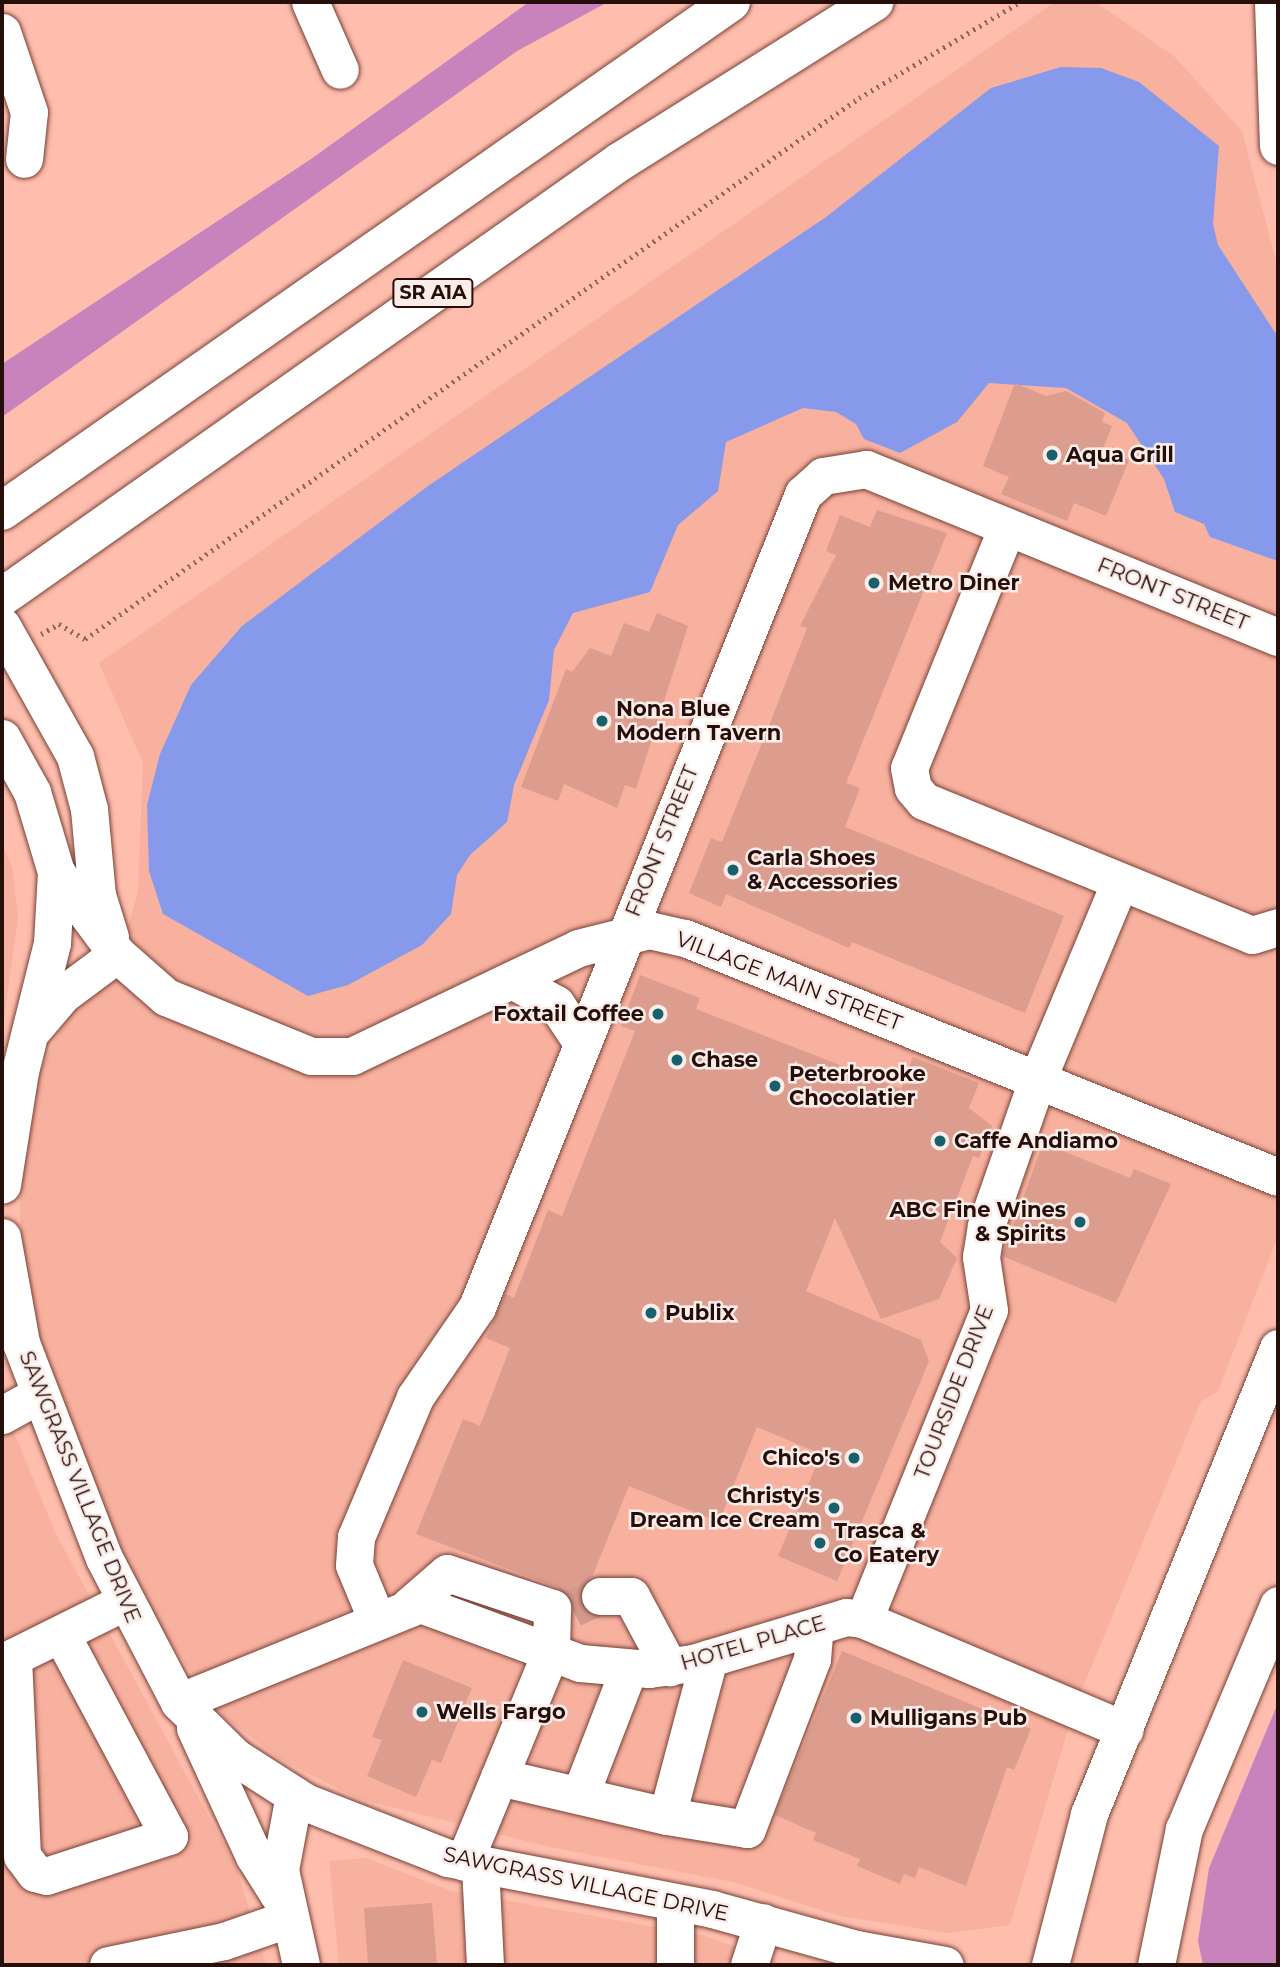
<!DOCTYPE html>
<style>
body{margin:0}
#map{position:relative;width:1280px;height:1967px;overflow:hidden;background:#febdad;font-family:Montserrat,sans-serif}
div>[style]{position:absolute}
.built>*{inset:0;background:#f8b09f}
.green>*{inset:0;background:#c983bc}
.water>*{inset:0;background:#8799eb}
.building>*{inset:0;background:#dc9d8e}
.minor-tunnel>*{height:37px;margin-top:-18.5px;transform-origin:0;background:repeating-linear-gradient(90deg,#d39a8c 0 37px,transparent 0 55px)}
.path>*{height:4.5px;margin-top:-2.25px;transform-origin:0;background:repeating-linear-gradient(90deg,#91655a 0 2px,transparent 0 7px)}
.roads{filter:drop-shadow(0 0 2px #784135) drop-shadow(0 0 2px #784135)}
.minor>*{height:37px;margin:-18.5px;padding:0 18.5px;transform-origin:18.5px;border-radius:18.5px;background:#fff}
.major>*{height:38px;margin:-19px;padding:0 19px;transform-origin:19px;border-radius:19px;background:#fff}
.dots>*{width:19px;height:19px;translate:-50% -50%;box-sizing:border-box;border:4px solid #faece9;border-radius:50%}
span{translate:-50% -50%;white-space:nowrap;text-align:center;line-height:1.15;-webkit-text-stroke:5px #faece9;paint-order:stroke}
.shield-label span{padding:2px 5px;background:#faece9;border:2px solid;border-radius:5px;-webkit-text-stroke-width:0}
.shield-label{font-size:19px;color:#260f0a;font-weight:700}
.poi-label{font-size:21px;color:#260f0a;font-weight:700}
.left{translate:0 -50%;text-align:left}
.right{translate:-100% -50%;text-align:right}
.street-label{font-size:21px;color:#260f0a}
.frame{position:absolute;inset:0;border:4px solid #260f0a;pointer-events:none}
</style>
<div id="map">
<div class="built">
<div style="clip-path:polygon(1055px 2px,1095px 2px,1174px 56px,1242px 131px,1278px 269px,1278px 1236px,1218px 1391px,1201px 1401px,1074px 1709px,1010px 1925px,948px 1933px,840px 1916px,733px 1882px,545px 1846px,356px 1798px,280px 1759px,222px 1715px,157px 1625px,103px 1518px,31px 1324px,20px 1239px,20px 1155px,42px 1067px,70px 1011px,118px 963px,138px 891px,143px 763px,99px 663px)"></div>
<div style="clip-path:polygon(2px 844px,12px 867px,18px 917px,2px 1031px)"></div>
<div style="clip-path:polygon(2px 1403px,55px 1532px,237px 1869px,266px 1965px,2px 1965px)"></div>
<div style="clip-path:polygon(366px 1858px,451px 1891px,702px 1935px,785px 1965px,339px 1965px,329px 1861px)"></div>
</div>
<div class="green">
<div style="clip-path:polygon(529px 2px,608px 2px,517px 51px,2px 417px,2px 364px,311px 159px)"></div>
<div style="clip-path:polygon(1278px 1703px,1278px 1965px,1203px 1965px,1198px 1941px,1209px 1868px)"></div>
</div>
<div class="water">
<div style="clip-path:polygon(1061px 67px,1101px 68px,1139px 82px,1219px 146px,1213px 224px,1218px 245px,1278px 337px,1278px 561px,1210px 537px,1204px 524px,1175px 512px,1164px 479px,1127px 423px,1066px 388px,989px 383px,957px 422px,900px 453px,864px 439px,856px 424px,836px 412px,803px 408px,726px 442px,718px 491px,678px 525px,650px 592px,573px 613px,554px 650px,549px 700px,514px 785px,507px 822px,470px 855px,457px 875px,451px 914px,422px 945px,348px 985px,308px 996px,163px 914px,149px 871px,147px 805px,160px 754px,191px 685px,242px 626px,428px 486px,826px 217px,991px 88px)"></div>
</div>
<div class="building">
<div style="clip-path:polygon(1015px 383px,1046px 396px,1066px 391px,1105px 413px,1102px 422px,1112px 426px,1103px 449px,1129px 460px,1106px 516px,1074px 503px,1067px 521px,1001px 494px,1009px 477px,983px 466px)"></div>
<div style="clip-path:polygon(877px 510px,947px 533px,846px 783px,860px 788px,845px 827px,1064px 916px,1025px 1013px,852px 942px,849px 948px,726px 894px,721px 907px,689px 893px,711px 838px,722px 842px,770px 723px,807px 628px,800px 626px,836px 555px,826px 551px,840px 515px,870px 527px)"></div>
<div style="clip-path:polygon(657px 613px,688px 626px,636px 789px,625px 785px,617px 808px,564px 784px,558px 801px,521px 787px,566px 669px,572px 672px,590px 648px,611px 656px,624px 623px,649px 632px)"></div>
<div style="clip-path:polygon(640px 975px,700px 998px,696px 1009px,901px 1089px,913px 1057px,979px 1083px,969px 1108px,992px 1126px,979px 1158px,973px 1156px,940px 1242px,957px 1258px,939px 1299px,881px 1319px,835px 1218px,806px 1291px,921px 1340px,929px 1361px,837px 1581px,778px 1556px,821px 1454px,757px 1427px,719px 1522px,629px 1486px,592px 1577px,582px 1586px,579px 1597px,588px 1613px,577px 1618px,559px 1588px,416px 1534px,463px 1419px,480px 1426px,510px 1348px,486px 1338px,505px 1294px,514px 1298px,548px 1210px,562px 1216px,635px 1031px,621px 1026px)"></div>
<div style="clip-path:polygon(1043px 1143px,1130px 1178px,1134px 1169px,1171px 1184px,1116px 1303px,1002px 1256px)"></div>
<div style="clip-path:polygon(842px 1651px,1031px 1729px,1014px 1770px,1007px 1767px,966px 1886px,919px 1867px,915px 1878px,904px 1874px,900px 1884px,857px 1866px,860px 1859px,813px 1840px,816px 1833px,775px 1815px)"></div>
<div style="clip-path:polygon(403px 1660px,472px 1688px,441px 1763px,432px 1760px,416px 1797px,367px 1776px,382px 1740px,372px 1737px)"></div>
<div style="clip-path:polygon(432px 1903px,437px 1965px,368px 1965px,364px 1908px)"></div>
</div>
<div class="minor-tunnel">
<div style="left:573px;top:1608px;width:30px;rotate:-24deg"></div>
</div>
<div class="path">
<div style="left:41px;top:634px;width:21px;rotate:-29deg"></div>
<div style="left:59px;top:624px;width:30px;rotate:30deg"></div>
<div style="left:85px;top:639px;width:944px;rotate:-34.95deg"></div>
<div style="left:859px;top:98px;width:187px;rotate:-30.8deg"></div>
</div>
<div class="roads">
<div class="minor">
<div style="left:310px;top:2px;width:74px;rotate:66.2deg"></div>
<div style="left:1273px;top:2px;width:144px;rotate:88deg"></div>
<div style="left:2px;top:32px;width:84px;rotate:71.4deg"></div>
<div style="left:29px;top:112px;width:47px;rotate:96.1deg"></div>
<div style="left:1007px;top:527px;width:260px;rotate:112.1deg"></div>
<div style="left:909px;top:768px;width:20px;rotate:79deg"></div>
<div style="left:913px;top:788px;width:17px;rotate:50deg"></div>
<div style="left:924px;top:801px;width:354px;rotate:22.2deg"></div>
<div style="left:1252px;top:935px;width:27px;rotate:-17deg"></div>
<div style="left:2px;top:626px;width:149px;rotate:60.7deg"></div>
<div style="left:75px;top:756px;width:55px;rotate:75.2deg"></div>
<div style="left:89px;top:809px;width:86px;rotate:84.7deg"></div>
<div style="left:97px;top:895px;width:44px;rotate:72.8deg"></div>
<div style="left:2px;top:738px;width:62px;rotate:60.9deg"></div>
<div style="left:32px;top:792px;width:84px;rotate:73.3deg"></div>
<div style="left:56px;top:872px;width:71px;rotate:93.2deg"></div>
<div style="left:52px;top:943px;width:132px;rotate:104deg"></div>
<div style="left:20px;top:1071px;width:115px;rotate:99deg"></div>
<div style="left:56px;top:872px;width:102px;rotate:53.4deg"></div>
<div style="left:117px;top:954px;width:65px;rotate:41.3deg"></div>
<div style="left:166px;top:997px;width:157px;rotate:22.1deg"></div>
<div style="left:311px;top:1056px;width:41px"></div>
<div style="left:352px;top:1056px;width:250px;rotate:-25.5deg"></div>
<div style="left:578px;top:948px;width:73px;rotate:-14.2deg"></div>
<div style="left:649px;top:930px;width:37px;rotate:13deg"></div>
<div style="left:685px;top:938px;width:639px;rotate:21.95deg"></div>
<div style="left:512px;top:980px;width:50px;rotate:28.6deg"></div>
<div style="left:556px;top:1004px;width:47px;rotate:56.3deg"></div>
<div style="left:34px;top:1028px;width:43px;rotate:-49.7deg"></div>
<div style="left:62px;top:995px;width:69px;rotate:-36.7deg"></div>
<div style="left:2px;top:1237px;width:108px;rotate:79.8deg"></div>
<div style="left:21px;top:1343px;width:230px;rotate:68.9deg"></div>
<div style="left:104px;top:1558px;width:162px;rotate:62.5deg"></div>
<div style="left:179px;top:1702px;width:78px;rotate:44.5deg"></div>
<div style="left:235px;top:1757px;width:83px;rotate:32.7deg"></div>
<div style="left:305px;top:1802px;width:154px;rotate:21.4deg"></div>
<div style="left:448px;top:1858px;width:269px;rotate:10.9deg"></div>
<div style="left:712px;top:1909px;width:149px;rotate:15.5deg"></div>
<div style="left:856px;top:1949px;width:90px;rotate:10.2deg"></div>
<div style="left:2px;top:1415px;width:43px;rotate:-28.9deg"></div>
<div style="left:600px;top:1596px;width:31px"></div>
<div style="left:631px;top:1596px;width:81px;rotate:61.8deg"></div>
<div style="left:409px;top:1606px;width:50px;rotate:-41deg"></div>
<div style="left:447px;top:1573px;width:111px;rotate:18.4deg"></div>
<div style="left:552px;top:1608px;width:43px;rotate:91.3deg"></div>
<div style="left:551px;top:1651px;width:228px;rotate:112.4deg"></div>
<div style="left:376px;top:1618px;width:57px;rotate:-112.5deg"></div>
<div style="left:354px;top:1565px;width:28px;rotate:-86deg"></div>
<div style="left:356px;top:1537px;width:152px;rotate:-67.1deg"></div>
<div style="left:415px;top:1397px;width:109px;rotate:-55.4deg"></div>
<div style="left:477px;top:1307px;width:876px;rotate:-68.15deg"></div>
<div style="left:803px;top:494px;width:27px;rotate:-42deg"></div>
<div style="left:823px;top:476px;width:44px;rotate:-9.2deg"></div>
<div style="left:866px;top:469px;width:445px;rotate:22.2deg"></div>
<div style="left:864px;top:1619px;width:333px;rotate:-68deg"></div>
<div style="left:989px;top:1310px;width:54px;rotate:-98.6deg"></div>
<div style="left:981px;top:1257px;width:31px;rotate:-81deg"></div>
<div style="left:986px;top:1226px;width:155px;rotate:-70.7deg"></div>
<div style="left:1037px;top:1080px;width:215px;rotate:-67.3deg"></div>
<div style="left:61px;top:1634px;width:229px;rotate:61.9deg"></div>
<div style="left:169px;top:1836px;width:129px;rotate:162deg"></div>
<div style="left:46px;top:1876px;width:11px;rotate:-165deg"></div>
<div style="left:35px;top:1873px;width:21px;rotate:-127deg"></div>
<div style="left:22px;top:1856px;width:199px;rotate:-92.6deg"></div>
<div style="left:13px;top:1657px;width:124px;rotate:-26.4deg"></div>
<div style="left:709px;top:1658px;width:163px;rotate:104.9deg"></div>
<div style="left:667px;top:1816px;width:81px;rotate:9.2deg"></div>
<div style="left:747px;top:1829px;width:182px;rotate:-69.1deg"></div>
<div style="left:812px;top:1659px;width:32px;rotate:-85deg"></div>
<div style="left:179px;top:1702px;width:260px;rotate:-22.1deg"></div>
<div style="left:420px;top:1604px;width:171px;rotate:20.2deg"></div>
<div style="left:580px;top:1663px;width:69px;rotate:5deg"></div>
<div style="left:649px;top:1669px;width:44px;rotate:-7.8deg"></div>
<div style="left:693px;top:1663px;width:160px;rotate:-16.7deg"></div>
<div style="left:846px;top:1617px;width:16px;rotate:7deg"></div>
<div style="left:862px;top:1619px;width:285px;rotate:22.9deg"></div>
<div style="left:195px;top:1728px;width:141px;rotate:65.3deg"></div>
<div style="left:254px;top:1856px;width:54px;rotate:57.8deg"></div>
<div style="left:499px;top:1777px;width:172px;rotate:13.1deg"></div>
<div style="left:294px;top:1795px;width:76px;rotate:100.6deg"></div>
<div style="left:280px;top:1870px;width:97px;rotate:77.5deg"></div>
<div style="left:580px;top:1795px;width:136px;rotate:-68.9deg"></div>
<div style="left:480px;top:1866px;width:99px;rotate:87.1deg"></div>
<div style="left:108px;top:1965px;width:118px;rotate:-11.7deg"></div>
<div style="left:224px;top:1941px;width:67px;rotate:-19.2deg"></div>
<div style="left:675px;top:1965px;width:62px;rotate:-90deg"></div>
<div style="left:749px;top:1965px;width:45px;rotate:-72deg"></div>
<div style="left:1050px;top:1965px;width:156px;rotate:-75.5deg"></div>
<div style="left:1089px;top:1814px;width:503px;rotate:-67.92deg"></div>
<div style="left:1156px;top:1965px;width:139px;rotate:-78.4deg"></div>
<div style="left:1184px;top:1829px;width:243px;rotate:-67.2deg"></div>
</div>
<div class="major">
<div style="left:2px;top:511px;width:889px;rotate:-34.92deg"></div>
<div style="left:2px;top:597px;width:757px;rotate:-35.16deg"></div>
<div style="left:621px;top:161px;width:299px;rotate:-32.1deg"></div>
</div>
</div>
<div class="dots">
<div style="left:1052px;top:455px;background:#17616f"></div>
<div style="left:874px;top:583px;background:#17616f"></div>
<div style="left:602px;top:721px;background:#17616f"></div>
<div style="left:733px;top:870px;background:#17616f"></div>
<div style="left:658px;top:1014px;background:#17616f"></div>
<div style="left:677px;top:1060px;background:#17616f"></div>
<div style="left:775px;top:1086px;background:#17616f"></div>
<div style="left:940px;top:1141px;background:#17616f"></div>
<div style="left:1080px;top:1222px;background:#17616f"></div>
<div style="left:651px;top:1313px;background:#17616f"></div>
<div style="left:854px;top:1458px;background:#17616f"></div>
<div style="left:834px;top:1508px;background:#17616f"></div>
<div style="left:820px;top:1543px;background:#17616f"></div>
<div style="left:422px;top:1712px;background:#17616f"></div>
<div style="left:856px;top:1718px;background:#17616f"></div>
</div>
<div class="shield-label">
<span style="left:433px;top:293px">SR A1A</span>
</div>
<div class="poi-label">
<span class="left" style="left:1066px;top:455px">Aqua Grill</span>
<span class="left" style="left:888px;top:583px">Metro Diner</span>
<span class="left" style="left:616px;top:721px">Nona Blue<br>Modern Tavern</span>
<span class="left" style="left:747px;top:870px">Carla Shoes<br>&amp; Accessories</span>
<span class="right" style="left:644px;top:1014px">Foxtail Coffee</span>
<span class="left" style="left:691px;top:1060px">Chase</span>
<span class="left" style="left:789px;top:1086px">Peterbrooke<br>Chocolatier</span>
<span class="left" style="left:954px;top:1141px">Caffe Andiamo</span>
<span class="right" style="left:1066px;top:1222px">ABC Fine Wines<br>&amp; Spirits</span>
<span class="left" style="left:665px;top:1313px">Publix</span>
<span class="right" style="left:840px;top:1458px">Chico's</span>
<span class="right" style="left:820px;top:1508px">Christy's<br>Dream Ice Cream</span>
<span class="left" style="left:834px;top:1543px">Trasca &amp;<br>Co Eatery</span>
<span class="left" style="left:436px;top:1712px">Wells Fargo</span>
<span class="left" style="left:870px;top:1718px">Mulligans Pub</span>
</div>
<div class="street-label">
<span style="left:1173px;top:594px;rotate:22deg">FRONT STREET</span>
<span style="left:662px;top:841px;rotate:-68deg">FRONT STREET</span>
<span style="left:789px;top:981px;rotate:21deg">VILLAGE MAIN STREET</span>
<span style="left:954px;top:1392px;rotate:-69deg">TOURSIDE DRIVE</span>
<span style="left:80px;top:1487px;rotate:68deg">SAWGRASS VILLAGE DRIVE</span>
<span style="left:753px;top:1643px;rotate:-16deg">HOTEL PLACE</span>
<span style="left:586px;top:1884px;rotate:12deg">SAWGRASS VILLAGE DRIVE</span>
</div>
<div class="frame"></div>
</div>
